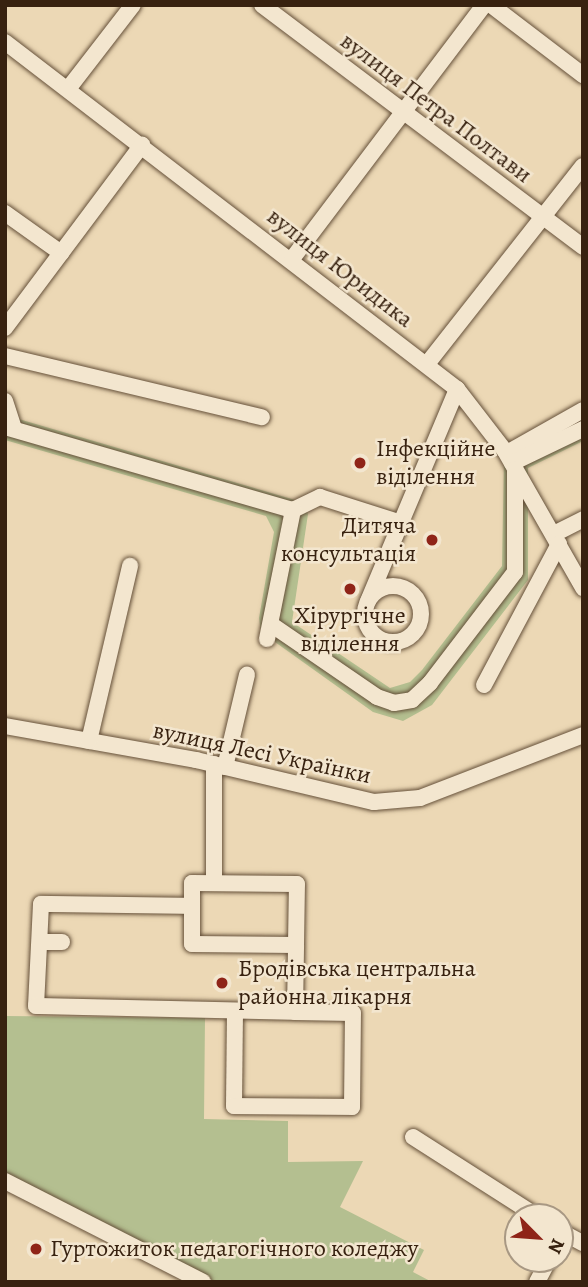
<!DOCTYPE html>
<meta charset="utf-8">
<style>
body{margin:0}
#map{position:relative;width:588px;height:1287px;overflow:hidden;background:#ecd8b5;font-family:Alegreya,serif}
div>[style]{position:absolute}
.green>*{inset:0;background:#b4bf90}
.roads{filter:drop-shadow(0 0 2px #655039) drop-shadow(0 0 2px #655039)}
.minor>*{height:16px;margin:-8px;padding:0 8px;transform-origin:8px;border-radius:8px;background:#f3e6cf}
.minor>.ring{margin:-8px;padding:0;box-sizing:content-box;background:none;border:16px solid #f3e6cf;border-radius:50%}
.dots>*{width:19px;height:19px;translate:-50% -50%;box-sizing:border-box;border:4px solid #f3e6cf;border-radius:50%}
span{translate:-50% -50%;white-space:nowrap;text-align:center;line-height:1.15;-webkit-text-stroke:5px #f3e6cf;paint-order:stroke}
.street-label{font-size:24px;color:#382210}
.poi-label{font-size:24px;color:#382210}
.left{translate:0 -50%;text-align:left}
.right{translate:-100% -50%;text-align:right}
.frame{position:absolute;inset:0;border:7px solid #382210;pointer-events:none}
.north{position:absolute;left:504px;top:1203px;width:70px;height:70px;box-sizing:border-box;background:#f3e6cf;border:2px solid #a89883;border-radius:50%;rotate:115deg;font-size:19px;font-weight:700;line-height:28px;text-align:center;color:#382210}
.north::after{content:'';display:block;margin:auto;width:24px;height:32px;background:#8f2418;clip-path:polygon(50% 0,100% 100%,50% 72%,0 100%)}
</style>
<div id="map">
<div class="green">
<div style="clip-path:polygon(5px 415px,302px 502px,308px 514px,292px 622px,390px 688px,410px 682px,422px 670px,502px 566px,504px 460px,583px 416px,583px 441px,528px 468px,528px 580px,432px 705px,403px 721px,373px 712px,261px 632px,259px 618px,274px 532px,266px 516px,5px 440px)"></div>
<div style="clip-path:polygon(5px 1016px,205px 1018px,204px 1119px,288px 1121px,288px 1162px,363px 1161px,340px 1207px,424px 1250px,413px 1272px,432px 1282px,203px 1282px,5px 1181px)"></div>
</div>
<div class="roads">
<div class="minor">
<div style="left:262px;top:5px;width:402px;rotate:37deg"></div>
<div style="left:491px;top:5px;width:116px;rotate:37.3deg"></div>
<div style="left:5px;top:42px;width:570px;rotate:37.51deg"></div>
<div style="left:457px;top:389px;width:78px;rotate:52.3deg"></div>
<div style="left:505px;top:451px;width:158px;rotate:60.3deg"></div>
<div style="left:68px;top:89px;width:106px;rotate:-52.3deg"></div>
<div style="left:5px;top:213px;width:69px;rotate:35.5deg"></div>
<div style="left:292px;top:259px;width:318px;rotate:-52.9deg"></div>
<div style="left:5px;top:328px;width:229px;rotate:-53.2deg"></div>
<div style="left:5px;top:356px;width:264px;rotate:13.4deg"></div>
<div style="left:427px;top:364px;width:252px;rotate:-51.8deg"></div>
<div style="left:5px;top:401px;width:29px;rotate:72deg"></div>
<div style="left:5px;top:427px;width:300px;rotate:16.1deg"></div>
<div style="left:507px;top:453px;width:87px;rotate:-29.5deg"></div>
<div style="left:512px;top:463px;width:79px;rotate:-25.6deg"></div>
<div style="left:293px;top:510px;width:30px;rotate:-26deg"></div>
<div style="left:320px;top:497px;width:85px;rotate:17.8deg"></div>
<div style="left:554px;top:534px;width:33px;rotate:-27deg"></div>
<div class="ring" style="left:365px;top:586px;width:40px;height:40px"></div>
<div style="left:368px;top:601px;width:230px;rotate:-67.2deg"></div>
<div style="left:272px;top:625px;width:127px;rotate:34.4deg"></div>
<div style="left:377px;top:697px;width:18px;rotate:19deg"></div>
<div style="left:394px;top:703px;width:18px;rotate:-9deg"></div>
<div style="left:412px;top:700px;width:25px;rotate:-43deg"></div>
<div style="left:430px;top:683px;width:140px;rotate:-52.6deg"></div>
<div style="left:515px;top:572px;width:103px;rotate:-90deg"></div>
<div style="left:267px;top:639px;width:132px;rotate:-78.6deg"></div>
<div style="left:484px;top:685px;width:160px;rotate:-62deg"></div>
<div style="left:5px;top:726px;width:194px;rotate:10.1deg"></div>
<div style="left:196px;top:760px;width:183px;rotate:13.3deg"></div>
<div style="left:374px;top:802px;width:46px;rotate:-5deg"></div>
<div style="left:420px;top:798px;width:175px;rotate:-21.1deg"></div>
<div style="left:89px;top:741px;width:180px;rotate:-76.8deg"></div>
<div style="left:225px;top:767px;width:95px;rotate:-76.6deg"></div>
<div style="left:214px;top:883px;width:119px;rotate:-90deg"></div>
<div style="left:192px;top:906px;width:151px;rotate:-179.2deg"></div>
<div style="left:41px;top:904px;width:102px;rotate:92.8deg"></div>
<div style="left:36px;top:1006px;width:259px;rotate:1.3deg"></div>
<div style="left:295px;top:1012px;width:67px;rotate:-89.1deg"></div>
<div style="left:296px;top:945px;width:61px;rotate:-89.1deg"></div>
<div style="left:297px;top:884px;width:105px;rotate:-179.5deg"></div>
<div style="left:192px;top:883px;width:61px;rotate:90deg"></div>
<div style="left:192px;top:944px;width:104px;rotate:0.6deg"></div>
<div style="left:41px;top:942px;width:21px"></div>
<div style="left:235px;top:1011px;width:95px;rotate:90.6deg"></div>
<div style="left:234px;top:1106px;width:118px;rotate:0.5deg"></div>
<div style="left:352px;top:1107px;width:94px;rotate:-89.4deg"></div>
<div style="left:353px;top:1013px;width:58px;rotate:-179deg"></div>
<div style="left:413px;top:1137px;width:148px;rotate:32.6deg"></div>
<div style="left:5px;top:1181px;width:222px;rotate:27deg"></div>
<div style="left:560px;top:1231px;width:26px;rotate:28deg"></div>
<div style="left:537px;top:1282px;width:26px;rotate:-62deg"></div>
</div>
</div>
<div class="dots">
<div style="left:360px;top:463px;background:#8f2418"></div>
<div style="left:432px;top:540px;background:#8f2418"></div>
<div style="left:350px;top:589px;background:#8f2418"></div>
<div style="left:222px;top:983px;background:#8f2418"></div>
<div style="left:36px;top:1249px;background:#8f2418"></div>
</div>
<div class="street-label">
<span style="left:436px;top:108px;rotate:37deg">вулиця Петра Полтави</span>
<span style="left:340px;top:268px;rotate:38deg">вулиця Юридика</span>
<span style="left:262px;top:753px;rotate:12deg">вулиця Лесі Українки</span>
</div>
<div class="poi-label">
<span class="left" style="left:376px;top:463px">Інфекційне<br>віділення</span>
<span class="right" style="left:416px;top:540px">Дитяча<br>консультація</span>
<span style="left:350px;top:630px">Хірургічне<br>віділення</span>
<span class="left" style="left:238px;top:983px">Бродівська центральна<br>районна лікарня</span>
<span class="left" style="left:50px;top:1249px">Гуртожиток педагогічного коледжу</span>
</div>
<div class="frame"></div>
<div class="north">N</div>
</div>
